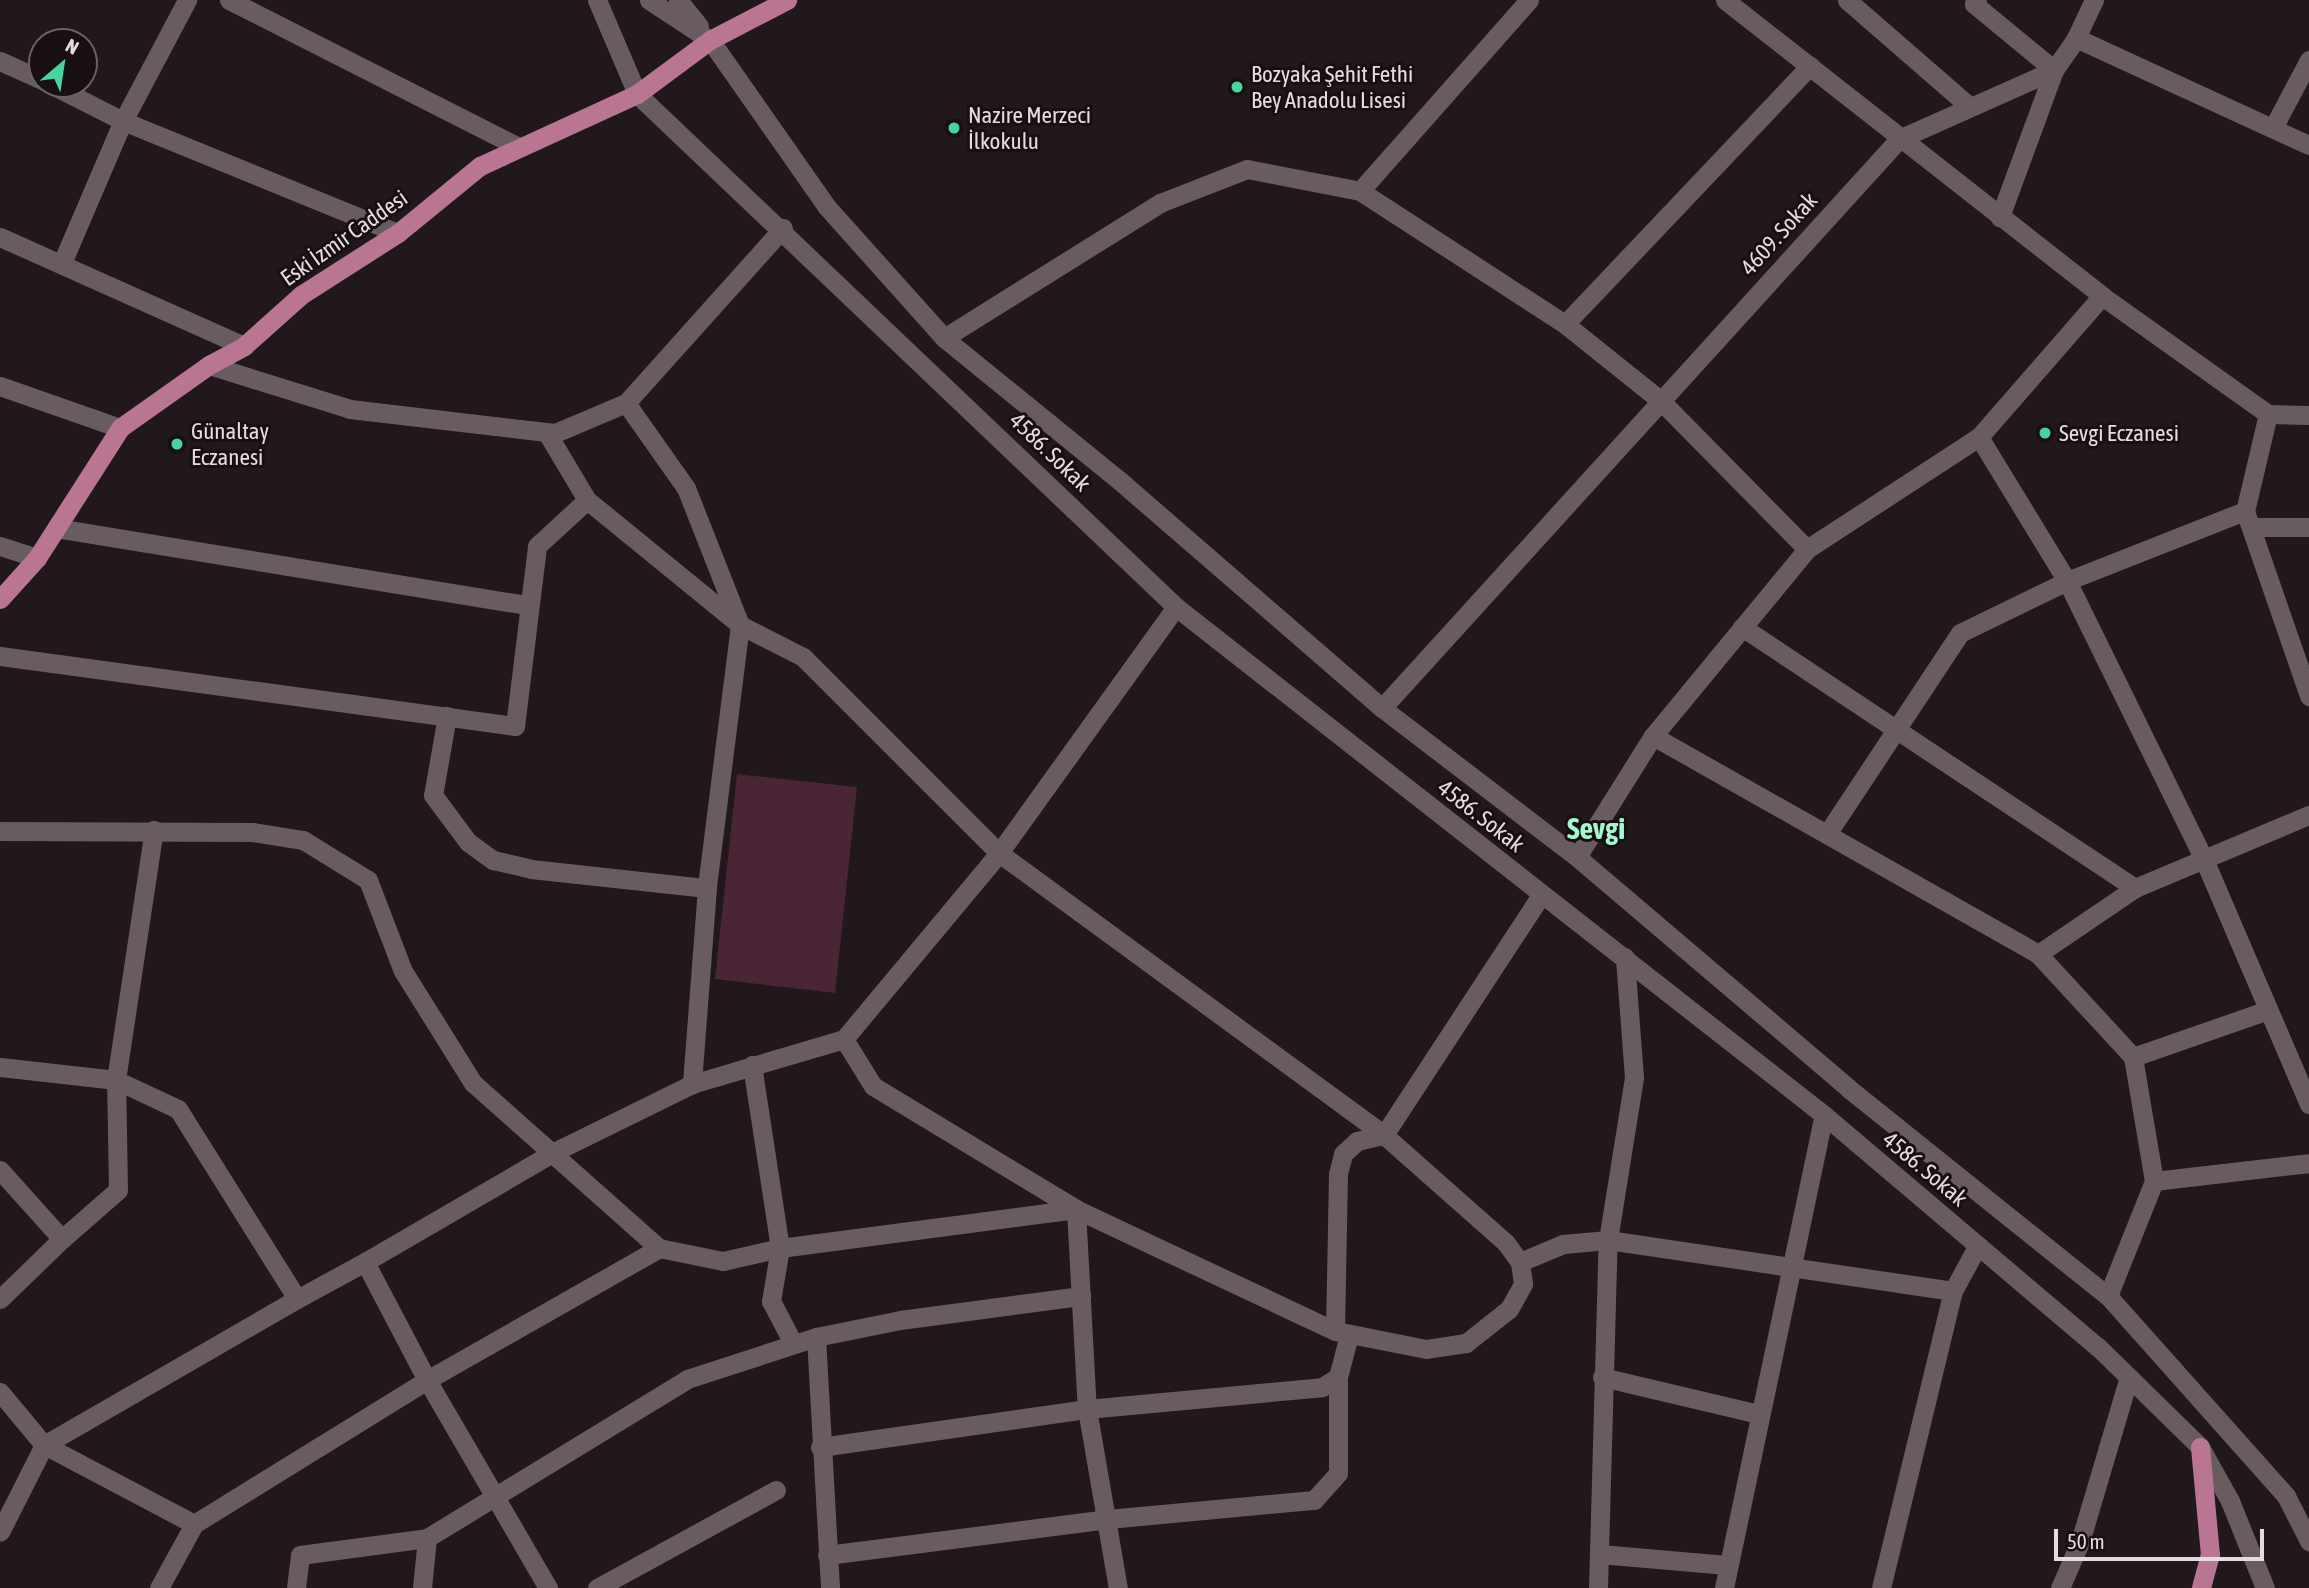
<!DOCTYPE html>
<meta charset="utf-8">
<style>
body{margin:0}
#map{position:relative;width:2309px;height:1588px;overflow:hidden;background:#21181c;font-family:"Asap Condensed",sans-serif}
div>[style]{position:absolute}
.green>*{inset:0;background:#492535}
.minor>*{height:19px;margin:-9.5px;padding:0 9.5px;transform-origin:9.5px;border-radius:9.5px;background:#685c60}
.tertiary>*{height:19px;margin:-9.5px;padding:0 9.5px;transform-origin:9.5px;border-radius:9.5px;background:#685c60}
.secondary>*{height:19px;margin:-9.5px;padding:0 9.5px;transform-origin:9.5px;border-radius:9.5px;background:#685c60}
.primary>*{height:19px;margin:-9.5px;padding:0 9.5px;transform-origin:9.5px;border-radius:9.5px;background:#b97592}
.dots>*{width:19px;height:19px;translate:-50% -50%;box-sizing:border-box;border:4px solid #180f12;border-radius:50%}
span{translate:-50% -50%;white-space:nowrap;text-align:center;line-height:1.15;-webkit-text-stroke:6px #180f12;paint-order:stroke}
.poi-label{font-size:23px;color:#e4dddf}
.left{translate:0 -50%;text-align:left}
.street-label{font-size:23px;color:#e4dddf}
.district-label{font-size:30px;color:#a3f8d0;font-weight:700}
.north{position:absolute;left:28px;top:28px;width:70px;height:70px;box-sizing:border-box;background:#180f12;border:2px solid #6a6164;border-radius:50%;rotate:29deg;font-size:19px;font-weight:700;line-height:28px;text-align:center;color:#e4dddf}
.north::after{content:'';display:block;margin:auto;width:24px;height:32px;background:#48d49d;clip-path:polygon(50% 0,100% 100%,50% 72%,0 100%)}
.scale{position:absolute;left:2054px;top:1529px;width:210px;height:32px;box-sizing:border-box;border:4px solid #e4dddf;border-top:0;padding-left:9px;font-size:21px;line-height:24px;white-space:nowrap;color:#e4dddf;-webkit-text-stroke:5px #180f12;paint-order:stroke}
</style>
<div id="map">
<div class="green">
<div style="clip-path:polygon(737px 774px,857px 787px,835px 993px,715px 979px)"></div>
</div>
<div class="minor">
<div style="left:229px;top:0;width:325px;rotate:26.9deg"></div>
<div style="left:597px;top:0;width:102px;rotate:66.9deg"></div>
<div style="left:649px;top:0;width:73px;rotate:33.3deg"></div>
<div style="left:678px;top:0;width:33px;rotate:51deg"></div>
<div style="left:1725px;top:0;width:479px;rotate:38.1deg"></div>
<div style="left:2102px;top:296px;width:204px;rotate:35.4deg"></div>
<div style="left:2268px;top:414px;width:41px;rotate:1.4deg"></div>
<div style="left:1847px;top:0;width:160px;rotate:41deg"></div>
<div style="left:1977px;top:0;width:5px;rotate:127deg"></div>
<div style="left:1974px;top:4px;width:104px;rotate:39.5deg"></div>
<div style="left:2054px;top:70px;width:157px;rotate:110.2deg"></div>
<div style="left:2076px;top:38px;width:42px;rotate:-64.7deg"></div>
<div style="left:0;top:61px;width:46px;rotate:24.3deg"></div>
<div style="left:50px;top:84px;width:82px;rotate:26.9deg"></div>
<div style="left:123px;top:121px;width:297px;rotate:22.2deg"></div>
<div style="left:2274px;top:126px;width:75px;rotate:-62.1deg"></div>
<div style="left:1360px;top:191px;width:255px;rotate:-48.5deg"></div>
<div style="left:0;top:237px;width:267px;rotate:24.1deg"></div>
<div style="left:62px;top:263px;width:155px;rotate:-66.8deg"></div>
<div style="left:123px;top:121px;width:137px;rotate:-62.1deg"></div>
<div style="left:1565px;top:324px;width:356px;rotate:-46.5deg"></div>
<div style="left:944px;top:338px;width:255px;rotate:-32deg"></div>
<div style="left:1160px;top:203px;width:93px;rotate:-21.3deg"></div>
<div style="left:1247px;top:169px;width:115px;rotate:11deg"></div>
<div style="left:1360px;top:191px;width:244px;rotate:33deg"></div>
<div style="left:1565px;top:324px;width:122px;rotate:38.7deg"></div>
<div style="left:1660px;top:400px;width:209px;rotate:45.4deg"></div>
<div style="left:209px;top:365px;width:148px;rotate:17.3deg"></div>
<div style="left:350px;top:409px;width:206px;rotate:6.7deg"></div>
<div style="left:555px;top:433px;width:77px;rotate:-22.9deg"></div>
<div style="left:626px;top:403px;width:235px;rotate:-48.1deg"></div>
<div style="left:0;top:386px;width:127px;rotate:19.3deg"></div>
<div style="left:626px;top:403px;width:104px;rotate:54.8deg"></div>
<div style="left:686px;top:488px;width:147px;rotate:68.5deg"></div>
<div style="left:740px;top:625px;width:265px;rotate:97.2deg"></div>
<div style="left:707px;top:888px;width:197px;rotate:94.4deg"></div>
<div style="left:2268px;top:414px;width:100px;rotate:103.3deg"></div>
<div style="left:2245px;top:511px;width:196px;rotate:70.9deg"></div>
<div style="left:547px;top:433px;width:78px;rotate:59.2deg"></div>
<div style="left:587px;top:500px;width:198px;rotate:39.2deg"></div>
<div style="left:740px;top:625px;width:71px;rotate:26.9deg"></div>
<div style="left:803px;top:657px;width:277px;rotate:45deg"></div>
<div style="left:999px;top:853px;width:477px;rotate:36.2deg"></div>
<div style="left:1384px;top:1135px;width:163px;rotate:41.5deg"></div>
<div style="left:1506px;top:1243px;width:24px;rotate:54deg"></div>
<div style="left:1520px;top:1262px;width:22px;rotate:82deg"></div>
<div style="left:1523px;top:1284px;width:29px;rotate:119deg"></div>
<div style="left:1509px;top:1309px;width:55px;rotate:141.7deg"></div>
<div style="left:1466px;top:1343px;width:40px;rotate:171.5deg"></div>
<div style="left:1426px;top:1349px;width:93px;rotate:-168.8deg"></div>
<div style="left:1335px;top:1331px;width:286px;rotate:-154.8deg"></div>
<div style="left:1076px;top:1209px;width:237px;rotate:-148.8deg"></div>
<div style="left:873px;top:1086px;width:55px;rotate:-121.7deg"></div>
<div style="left:1979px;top:437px;width:169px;rotate:58.6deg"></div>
<div style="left:2067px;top:581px;width:308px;rotate:63.8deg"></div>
<div style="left:2203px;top:857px;width:269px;rotate:66.8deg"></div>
<div style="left:2251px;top:527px;width:58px"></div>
<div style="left:56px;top:528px;width:478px;rotate:9.3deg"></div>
<div style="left:0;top:546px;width:39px;rotate:18deg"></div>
<div style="left:1742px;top:627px;width:472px;rotate:33.6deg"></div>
<div style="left:0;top:656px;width:520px;rotate:7.74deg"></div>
<div style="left:515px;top:726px;width:181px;rotate:-83deg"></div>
<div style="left:537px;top:546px;width:68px;rotate:-42.6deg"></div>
<div style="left:447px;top:716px;width:80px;rotate:100deg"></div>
<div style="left:433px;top:795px;width:59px;rotate:53.3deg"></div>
<div style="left:468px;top:842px;width:31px;rotate:36deg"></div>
<div style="left:493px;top:860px;width:39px;rotate:13deg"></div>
<div style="left:531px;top:869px;width:177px;rotate:6.2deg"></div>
<div style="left:1653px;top:736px;width:442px;rotate:29.5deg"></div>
<div style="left:2038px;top:954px;width:140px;rotate:47.3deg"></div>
<div style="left:2133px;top:1057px;width:126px;rotate:80.4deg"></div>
<div style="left:2154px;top:1181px;width:124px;rotate:111.8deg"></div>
<div style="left:0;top:831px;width:252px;rotate:0.2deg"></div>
<div style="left:252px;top:832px;width:52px;rotate:8.9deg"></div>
<div style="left:303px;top:840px;width:76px;rotate:31.6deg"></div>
<div style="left:368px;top:880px;width:97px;rotate:69deg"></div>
<div style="left:403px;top:971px;width:132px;rotate:58deg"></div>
<div style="left:473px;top:1083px;width:249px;rotate:41.6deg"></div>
<div style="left:659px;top:1248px;width:65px;rotate:11.5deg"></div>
<div style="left:723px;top:1261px;width:58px;rotate:-12.8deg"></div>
<div style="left:780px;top:1248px;width:299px;rotate:-7.5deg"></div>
<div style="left:1076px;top:1209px;width:200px;rotate:86.9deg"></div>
<div style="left:1087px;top:1409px;width:182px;rotate:80.2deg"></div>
<div style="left:1827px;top:834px;width:241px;rotate:-56.5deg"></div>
<div style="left:1960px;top:633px;width:119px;rotate:-25.9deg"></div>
<div style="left:2067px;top:581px;width:191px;rotate:-21.5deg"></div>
<div style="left:1577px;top:857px;width:143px;rotate:-57.9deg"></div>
<div style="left:1653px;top:736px;width:242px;rotate:-50.5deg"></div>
<div style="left:1807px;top:549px;width:205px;rotate:-33.1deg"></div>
<div style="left:1979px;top:437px;width:187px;rotate:-48.9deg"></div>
<div style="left:2038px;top:954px;width:117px;rotate:-34.2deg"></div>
<div style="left:2135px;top:888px;width:189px;rotate:-22.8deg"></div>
<div style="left:2133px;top:1057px;width:143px;rotate:-19.2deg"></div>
<div style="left:752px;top:1065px;width:185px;rotate:81.3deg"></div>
<div style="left:780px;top:1248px;width:54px;rotate:99.6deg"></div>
<div style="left:771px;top:1301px;width:47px;rotate:62.4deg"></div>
<div style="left:0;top:1067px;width:117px;rotate:6.4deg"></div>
<div style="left:116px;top:1080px;width:253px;rotate:-81.4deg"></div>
<div style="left:0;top:1170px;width:93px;rotate:48.1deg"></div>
<div style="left:62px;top:1239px;width:74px;rotate:-41.2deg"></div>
<div style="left:118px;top:1190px;width:110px;rotate:-91deg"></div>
<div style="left:116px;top:1080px;width:68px;rotate:25.1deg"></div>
<div style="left:178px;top:1109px;width:224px;rotate:57.9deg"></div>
<div style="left:297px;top:1299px;width:77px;rotate:-28.6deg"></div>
<div style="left:365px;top:1262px;width:133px;rotate:62.3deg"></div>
<div style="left:427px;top:1380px;width:241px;rotate:59.8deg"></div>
<div style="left:2154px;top:1181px;width:156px;rotate:-6.6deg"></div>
<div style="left:365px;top:1262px;width:219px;rotate:-30.2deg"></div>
<div style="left:554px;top:1152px;width:154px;rotate:-26.2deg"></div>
<div style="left:692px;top:1084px;width:159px;rotate:-16.5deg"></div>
<div style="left:844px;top:1039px;width:242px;rotate:-50.2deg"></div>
<div style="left:999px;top:853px;width:303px;rotate:-54.3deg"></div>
<div style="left:1520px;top:1262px;width:47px;rotate:-22.7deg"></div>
<div style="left:1563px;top:1244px;width:45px;rotate:-5.1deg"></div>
<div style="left:1608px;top:1240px;width:349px;rotate:8.4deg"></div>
<div style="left:0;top:1299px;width:86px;rotate:-44.1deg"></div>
<div style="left:1335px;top:1331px;width:157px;rotate:-88.9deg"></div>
<div style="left:1338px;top:1174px;width:21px;rotate:-76deg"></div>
<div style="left:1343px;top:1154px;width:19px;rotate:-43deg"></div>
<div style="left:1357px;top:1141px;width:28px;rotate:-13deg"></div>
<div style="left:1384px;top:1135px;width:287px;rotate:-56.8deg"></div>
<div style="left:816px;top:1337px;width:86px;rotate:-11.4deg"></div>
<div style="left:900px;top:1320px;width:183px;rotate:-7.6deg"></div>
<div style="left:1602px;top:1377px;width:161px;rotate:13.3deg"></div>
<div style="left:0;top:1392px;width:69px;rotate:50.3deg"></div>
<div style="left:44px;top:1445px;width:97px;rotate:116.8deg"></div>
<div style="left:820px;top:1447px;width:270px;rotate:-8.1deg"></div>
<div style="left:1087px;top:1409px;width:236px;rotate:-5.3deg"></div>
<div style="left:1322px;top:1387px;width:19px;rotate:-32deg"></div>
<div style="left:1338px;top:1377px;width:43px;rotate:-75.3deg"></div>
<div style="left:194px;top:1524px;width:170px;rotate:-152.2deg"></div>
<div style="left:44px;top:1445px;width:292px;rotate:-30deg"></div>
<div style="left:1600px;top:1554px;width:127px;rotate:5deg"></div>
<div style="left:827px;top:1555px;width:283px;rotate:-7.3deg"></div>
<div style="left:1108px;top:1519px;width:207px;rotate:-5.3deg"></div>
<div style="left:1314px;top:1500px;width:36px;rotate:-48deg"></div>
<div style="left:1338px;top:1473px;width:96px;rotate:-90deg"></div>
<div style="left:159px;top:1588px;width:73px;rotate:-61.3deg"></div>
<div style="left:194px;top:1524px;width:274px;rotate:-31.7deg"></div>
<div style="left:427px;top:1380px;width:267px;rotate:-29.6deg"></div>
<div style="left:296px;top:1588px;width:33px;rotate:-83deg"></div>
<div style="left:300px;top:1555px;width:128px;rotate:-7.6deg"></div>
<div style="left:427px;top:1538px;width:305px;rotate:-31.4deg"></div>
<div style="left:687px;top:1379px;width:136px;rotate:-18deg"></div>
<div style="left:816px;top:1337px;width:251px;rotate:86.8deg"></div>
<div style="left:422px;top:1588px;width:50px;rotate:-84.3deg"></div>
<div style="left:597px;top:1588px;width:204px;rotate:-28.7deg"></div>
<div style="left:1598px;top:1588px;width:348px;rotate:-88.4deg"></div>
<div style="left:1608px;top:1240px;width:164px;rotate:-80.9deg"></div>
<div style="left:1634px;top:1078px;width:121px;rotate:-94.3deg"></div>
<div style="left:1724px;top:1588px;width:483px;rotate:-78.1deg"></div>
<div style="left:1881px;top:1588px;width:306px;rotate:-76.4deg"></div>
<div style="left:1953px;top:1291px;width:52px;rotate:-61.5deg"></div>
<div style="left:2060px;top:1588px;width:50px;rotate:-66.5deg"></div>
<div style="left:2080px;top:1542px;width:172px;rotate:-73.5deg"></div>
</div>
<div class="tertiary">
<div style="left:1382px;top:708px;width:769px;rotate:-47.74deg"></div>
<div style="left:1899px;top:139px;width:170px;rotate:-24deg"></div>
<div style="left:2054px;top:70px;width:39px;rotate:-55deg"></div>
<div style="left:2076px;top:38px;width:256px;rotate:24.7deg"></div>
</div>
<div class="secondary">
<div style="left:710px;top:40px;width:204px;rotate:55deg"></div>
<div style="left:827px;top:207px;width:176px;rotate:48.2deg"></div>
<div style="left:944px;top:338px;width:227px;rotate:39.1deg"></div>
<div style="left:1120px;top:481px;width:347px;rotate:40.9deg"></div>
<div style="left:1382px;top:708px;width:245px;rotate:37.4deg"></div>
<div style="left:1577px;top:857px;width:356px;rotate:40.4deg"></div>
<div style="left:1848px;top:1088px;width:333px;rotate:38.7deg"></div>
<div style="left:2108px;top:1296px;width:268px;rotate:48.3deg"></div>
<div style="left:2286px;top:1496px;width:51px;rotate:62.9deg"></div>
<div style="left:637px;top:94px;width:744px;rotate:43.58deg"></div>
<div style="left:1176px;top:607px;width:823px;rotate:38.09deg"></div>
<div style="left:1824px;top:1115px;width:359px;rotate:40.3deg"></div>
<div style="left:2098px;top:1347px;width:143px;rotate:44.4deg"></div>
<div style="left:2200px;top:1447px;width:62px;rotate:60.9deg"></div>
<div style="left:2230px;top:1501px;width:94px;rotate:68.1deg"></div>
</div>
<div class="primary">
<div style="left:0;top:599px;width:55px;rotate:-47.9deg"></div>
<div style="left:37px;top:558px;width:154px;rotate:-57.4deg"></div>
<div style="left:120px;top:428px;width:109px;rotate:-35.3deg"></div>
<div style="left:209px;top:365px;width:40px;rotate:-28deg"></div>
<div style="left:244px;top:346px;width:76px;rotate:-41.8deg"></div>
<div style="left:301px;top:295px;width:115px;rotate:-32.6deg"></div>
<div style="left:398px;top:233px;width:106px;rotate:-39.3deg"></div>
<div style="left:480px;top:166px;width:173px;rotate:-24.6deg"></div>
<div style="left:637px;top:94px;width:91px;rotate:-36.5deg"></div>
<div style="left:710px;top:40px;width:87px;rotate:-27.5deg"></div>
<div style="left:2200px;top:1447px;width:107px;rotate:84.7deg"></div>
<div style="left:2210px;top:1554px;width:35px;rotate:105deg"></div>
</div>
<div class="dots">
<div style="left:1237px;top:87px;background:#48d49d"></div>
<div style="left:954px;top:128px;background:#48d49d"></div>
<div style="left:2045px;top:433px;background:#48d49d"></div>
<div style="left:177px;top:444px;background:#48d49d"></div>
</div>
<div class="poi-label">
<span class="left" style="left:1251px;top:87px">Bozyaka Şehit Fethi<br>Bey Anadolu Lisesi</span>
<span class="left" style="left:968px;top:128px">Nazire Merzeci<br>İlkokulu</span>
<span class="left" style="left:191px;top:444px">Günaltay<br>Eczanesi</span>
<span class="left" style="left:2059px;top:433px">Sevgi Eczanesi</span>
</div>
<div class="street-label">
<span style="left:1779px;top:234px;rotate:-48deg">4609. Sokak</span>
<span style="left:344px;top:238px;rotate:-35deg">Eski İzmir Caddesi</span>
<span style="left:1050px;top:452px;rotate:44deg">4586. Sokak</span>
<span style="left:1481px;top:816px;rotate:38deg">4586. Sokak</span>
<span style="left:1925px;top:1169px;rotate:40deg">4586. Sokak</span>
</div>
<div class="district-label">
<span style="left:1596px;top:828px">Sevgi</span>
</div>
<div class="north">N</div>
<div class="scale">50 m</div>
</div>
